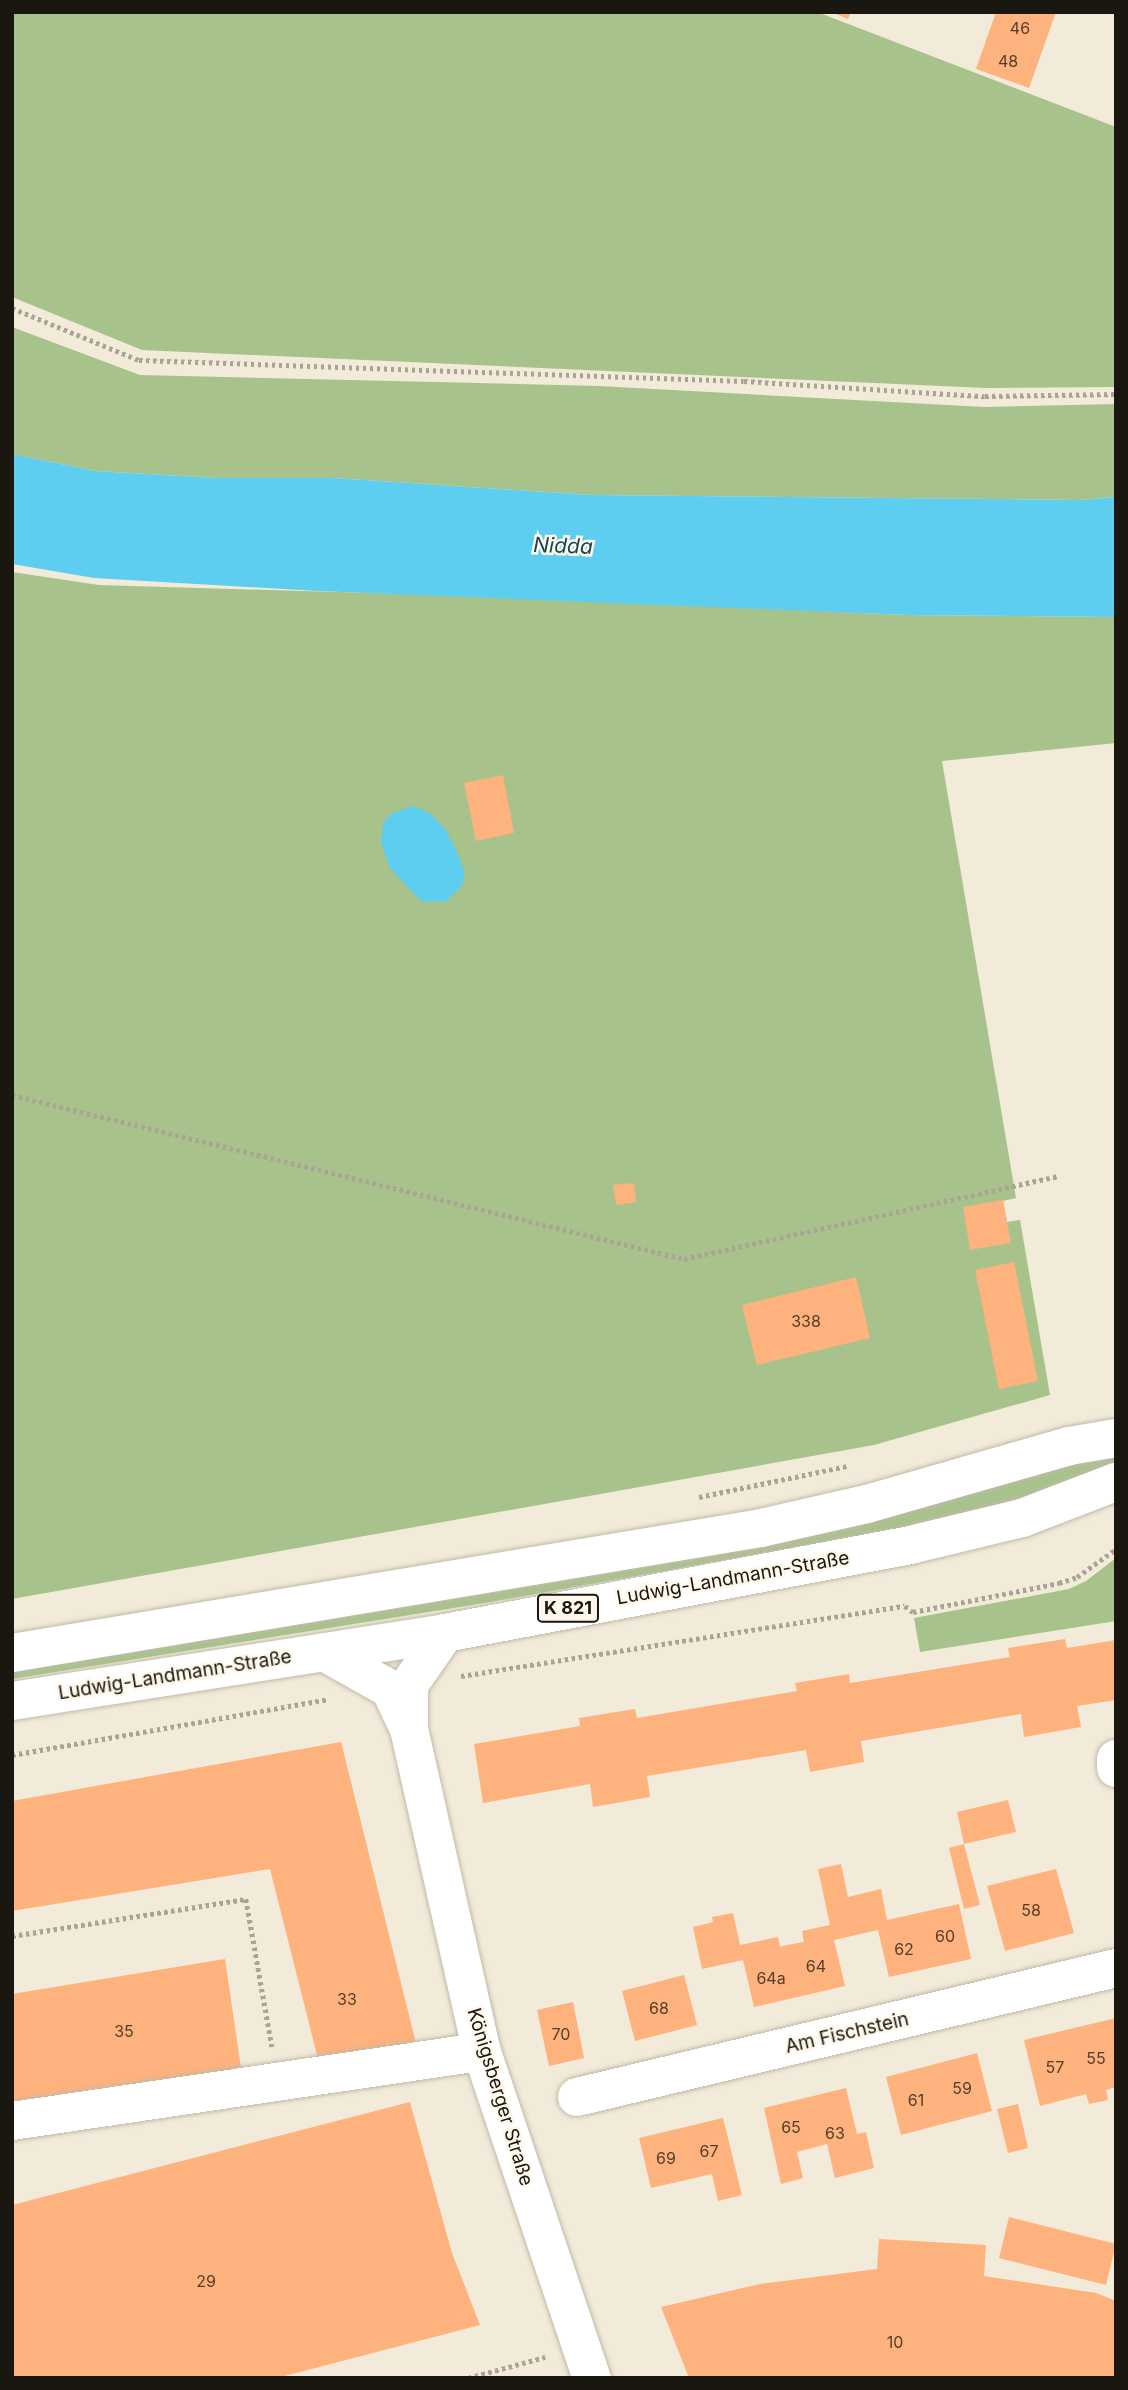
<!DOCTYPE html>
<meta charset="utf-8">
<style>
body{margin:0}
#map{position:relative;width:1128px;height:2390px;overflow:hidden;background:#f2ebd9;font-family:Inter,sans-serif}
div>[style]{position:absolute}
.green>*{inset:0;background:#a7c38b}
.water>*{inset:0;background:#5dceef}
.building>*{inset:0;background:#feb27d}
.path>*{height:4.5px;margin-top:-2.25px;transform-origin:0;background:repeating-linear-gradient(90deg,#aaa496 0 3.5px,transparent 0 7px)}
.roads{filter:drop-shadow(0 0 2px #c1baa9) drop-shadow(0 0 2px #c1baa9)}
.minor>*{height:38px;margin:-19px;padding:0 19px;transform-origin:19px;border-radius:19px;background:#fff}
.major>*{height:38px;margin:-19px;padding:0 19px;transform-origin:19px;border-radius:19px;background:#fff}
span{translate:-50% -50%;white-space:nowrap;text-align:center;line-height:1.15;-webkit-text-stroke:5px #fef8ea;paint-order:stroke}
.number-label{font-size:16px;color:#533e2c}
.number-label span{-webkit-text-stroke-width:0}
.shield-label span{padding:2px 5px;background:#fef8ea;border:2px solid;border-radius:5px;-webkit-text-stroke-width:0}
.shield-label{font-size:18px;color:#1a1711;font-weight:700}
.street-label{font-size:19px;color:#1a1711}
.water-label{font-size:21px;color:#134553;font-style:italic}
.frame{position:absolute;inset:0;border:14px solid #1a1711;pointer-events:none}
</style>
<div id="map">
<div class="green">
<div style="clip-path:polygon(12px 12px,817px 12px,1116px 127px,1116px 387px,986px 388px,142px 350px,12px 297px)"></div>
<div style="clip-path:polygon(12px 327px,140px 375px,599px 386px,984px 407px,1116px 404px,1116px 497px,1081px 500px,591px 495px,334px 478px,217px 478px,95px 471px,12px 454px)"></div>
<div style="clip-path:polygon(12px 572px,99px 585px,504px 597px,907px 615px,1116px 617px,1116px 743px,942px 761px,1016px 1198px,1003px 1201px,1007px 1222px,1020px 1220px,1050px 1395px,874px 1445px,12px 1599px)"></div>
<div style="clip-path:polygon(1116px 1453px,1116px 1474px,1048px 1502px,491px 1602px,12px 1679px,12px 1665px)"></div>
<div style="clip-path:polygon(1116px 1558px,1116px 1621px,920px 1652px,914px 1618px,1069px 1589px,1086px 1581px)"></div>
</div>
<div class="water">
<div style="clip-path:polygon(12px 454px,95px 471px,217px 478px,334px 478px,591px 495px,1081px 500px,1116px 497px,1116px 617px,907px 615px,317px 591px,94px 578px,12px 564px)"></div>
<div style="clip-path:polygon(412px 806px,430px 813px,446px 830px,458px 854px,465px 874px,462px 886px,445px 902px,421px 901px,390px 868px,381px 842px,383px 824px,390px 814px)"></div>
</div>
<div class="building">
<div style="clip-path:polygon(831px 12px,851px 12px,848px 19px)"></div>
<div style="clip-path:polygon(996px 12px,1056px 12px,1029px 88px,976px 69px)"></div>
<div style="clip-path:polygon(503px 775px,514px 833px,476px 841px,464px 783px)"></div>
<div style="clip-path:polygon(634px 1183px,636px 1202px,616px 1205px,613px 1185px)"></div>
<div style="clip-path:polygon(1003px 1200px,1011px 1243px,970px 1250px,963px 1207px)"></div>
<div style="clip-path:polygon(1014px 1262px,1038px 1381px,999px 1389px,975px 1270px)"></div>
<div style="clip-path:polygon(856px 1277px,870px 1338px,757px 1365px,742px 1305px)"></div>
<div style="clip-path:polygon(1065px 1639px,1067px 1648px,1116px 1640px,1116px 1700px,1077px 1706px,1081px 1727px,1024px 1737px,1021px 1714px,861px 1741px,864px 1762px,810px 1772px,806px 1750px,647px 1776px,650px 1797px,593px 1807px,590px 1784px,483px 1803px,474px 1744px,580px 1726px,579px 1718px,635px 1709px,637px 1718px,797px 1691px,795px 1683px,849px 1674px,850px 1683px,1010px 1657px,1008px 1648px)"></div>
<div style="clip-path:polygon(341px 1742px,416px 2043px,318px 2059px,270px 1869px,12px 1911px,12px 1801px)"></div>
<div style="clip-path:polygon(1008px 1800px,1016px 1832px,964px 1844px,980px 1905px,964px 1909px,949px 1848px,964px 1844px,957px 1812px)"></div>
<div style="clip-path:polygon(841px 1864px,848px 1897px,881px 1889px,887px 1920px,959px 1904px,971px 1959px,889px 1977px,878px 1930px,834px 1940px,845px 1986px,754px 2007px,743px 1960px,702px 1969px,693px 1927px,713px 1922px,712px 1917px,733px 1913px,740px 1945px,778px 1937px,780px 1947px,787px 1945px,804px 1942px,802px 1931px,830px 1925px,818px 1869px)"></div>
<div style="clip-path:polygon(1056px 1869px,1074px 1933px,1005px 1951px,987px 1886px)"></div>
<div style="clip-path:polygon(225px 1959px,241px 2068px,12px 2108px,12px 1994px)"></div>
<div style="clip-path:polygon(684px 1975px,697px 2025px,635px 2041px,622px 1991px)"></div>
<div style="clip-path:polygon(573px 2002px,584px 2058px,549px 2066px,537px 2010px)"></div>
<div style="clip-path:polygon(1116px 2018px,1116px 2087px,1106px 2090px,1108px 2100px,1089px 2104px,1086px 2094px,1040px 2106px,1024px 2040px)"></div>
<div style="clip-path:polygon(977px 2053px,992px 2111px,901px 2135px,886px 2077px)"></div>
<div style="clip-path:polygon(846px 2088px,857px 2134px,866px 2132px,874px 2168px,835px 2178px,827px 2144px,797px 2152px,803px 2178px,781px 2184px,764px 2108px)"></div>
<div style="clip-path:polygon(410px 2102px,452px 2253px,480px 2325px,277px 2378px,12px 2378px,12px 2205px)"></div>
<div style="clip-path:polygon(1018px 2104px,1028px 2148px,1008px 2153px,997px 2109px)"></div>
<div style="clip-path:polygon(723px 2118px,742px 2195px,718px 2201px,712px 2174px,651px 2188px,639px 2138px)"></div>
<div style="clip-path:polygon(1009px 2217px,1116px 2244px,1106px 2285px,999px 2258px)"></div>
<div style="clip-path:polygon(879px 2239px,986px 2245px,984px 2276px,1096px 2293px,1116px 2301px,1116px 2378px,689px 2378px,661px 2307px,760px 2284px,877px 2269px)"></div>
</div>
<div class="path">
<div style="left:12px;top:308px;width:137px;rotate:22.3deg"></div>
<div style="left:139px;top:360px;width:605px;rotate:1.99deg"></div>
<div style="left:744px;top:381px;width:241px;rotate:3.6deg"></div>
<div style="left:985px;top:396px;width:131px;rotate:-0.9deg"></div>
<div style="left:12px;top:1095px;width:692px;rotate:13.71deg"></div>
<div style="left:684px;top:1259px;width:382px;rotate:-12.5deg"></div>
<div style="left:699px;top:1497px;width:152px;rotate:-11.8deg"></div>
<div style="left:461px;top:1676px;width:449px;rotate:-9deg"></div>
<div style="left:905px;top:1606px;width:10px;rotate:37deg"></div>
<div style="left:913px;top:1612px;width:149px;rotate:-11.2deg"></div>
<div style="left:1059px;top:1583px;width:19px;rotate:-18deg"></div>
<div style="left:1077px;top:1577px;width:48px;rotate:-35.7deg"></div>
<div style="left:12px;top:1755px;width:321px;rotate:-10deg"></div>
<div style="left:12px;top:1936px;width:237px;rotate:-9deg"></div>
<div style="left:246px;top:1899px;width:150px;rotate:80deg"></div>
<div style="left:468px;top:2378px;width:80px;rotate:-15.3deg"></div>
</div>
<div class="roads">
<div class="minor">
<div style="left:324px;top:1652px;width:76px;rotate:29.3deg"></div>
<div style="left:390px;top:1689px;width:44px;rotate:64.6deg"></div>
<div style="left:409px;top:1729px;width:331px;rotate:77.3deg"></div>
<div style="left:482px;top:2052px;width:344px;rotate:71.4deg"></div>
<div style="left:409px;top:1727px;width:42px;rotate:-90deg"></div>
<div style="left:409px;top:1685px;width:63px;rotate:-55.3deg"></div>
<div style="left:1116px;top:1759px;width:9px;rotate:90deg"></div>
<div style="left:577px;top:2097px;width:554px;rotate:-13.46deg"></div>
<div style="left:12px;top:2121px;width:475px;rotate:-8.4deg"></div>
</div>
<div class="major">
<div style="left:12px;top:1653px;width:759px;rotate:-9.47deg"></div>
<div style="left:761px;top:1528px;width:109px;rotate:-12.8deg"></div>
<div style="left:867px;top:1504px;width:210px;rotate:-16deg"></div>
<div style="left:1069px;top:1446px;width:48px;rotate:-9.7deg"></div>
<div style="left:12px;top:1701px;width:438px;rotate:-8.9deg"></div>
<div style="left:445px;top:1633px;width:477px;rotate:-10.7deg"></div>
<div style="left:914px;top:1544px;width:111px;rotate:-13.5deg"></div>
<div style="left:1022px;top:1518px;width:101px;rotate:-21deg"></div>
</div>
</div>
<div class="number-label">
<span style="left:1020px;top:28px">46</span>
<span style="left:1008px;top:61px">48</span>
<span style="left:806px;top:1321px">338</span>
<span style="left:1031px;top:1910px">58</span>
<span style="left:945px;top:1936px">60</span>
<span style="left:904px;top:1949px">62</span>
<span style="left:816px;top:1966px">64</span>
<span style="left:771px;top:1978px">64a</span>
<span style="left:347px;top:1999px">33</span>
<span style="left:659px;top:2008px">68</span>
<span style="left:124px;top:2031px">35</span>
<span style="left:561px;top:2034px">70</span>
<span style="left:1096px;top:2058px">55</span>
<span style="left:1055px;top:2067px">57</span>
<span style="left:962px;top:2088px">59</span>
<span style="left:916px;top:2100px">61</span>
<span style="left:791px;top:2127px">65</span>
<span style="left:835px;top:2133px">63</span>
<span style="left:709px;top:2151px">67</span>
<span style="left:666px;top:2158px">69</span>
<span style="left:206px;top:2281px">29</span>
<span style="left:895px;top:2342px">10</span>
</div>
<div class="shield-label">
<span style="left:568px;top:1608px">K 821</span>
</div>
<div class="street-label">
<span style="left:733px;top:1578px;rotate:-10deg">Ludwig-Landmann-Straße</span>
<span style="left:175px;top:1675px;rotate:-9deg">Ludwig-Landmann-Straße</span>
<span style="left:847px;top:2033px;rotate:-13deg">Am Fischstein</span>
<span style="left:500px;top:2097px;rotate:73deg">Königsberger Straße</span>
</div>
<div class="water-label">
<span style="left:563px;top:546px;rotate:2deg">Nidda</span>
</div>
<div class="frame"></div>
</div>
